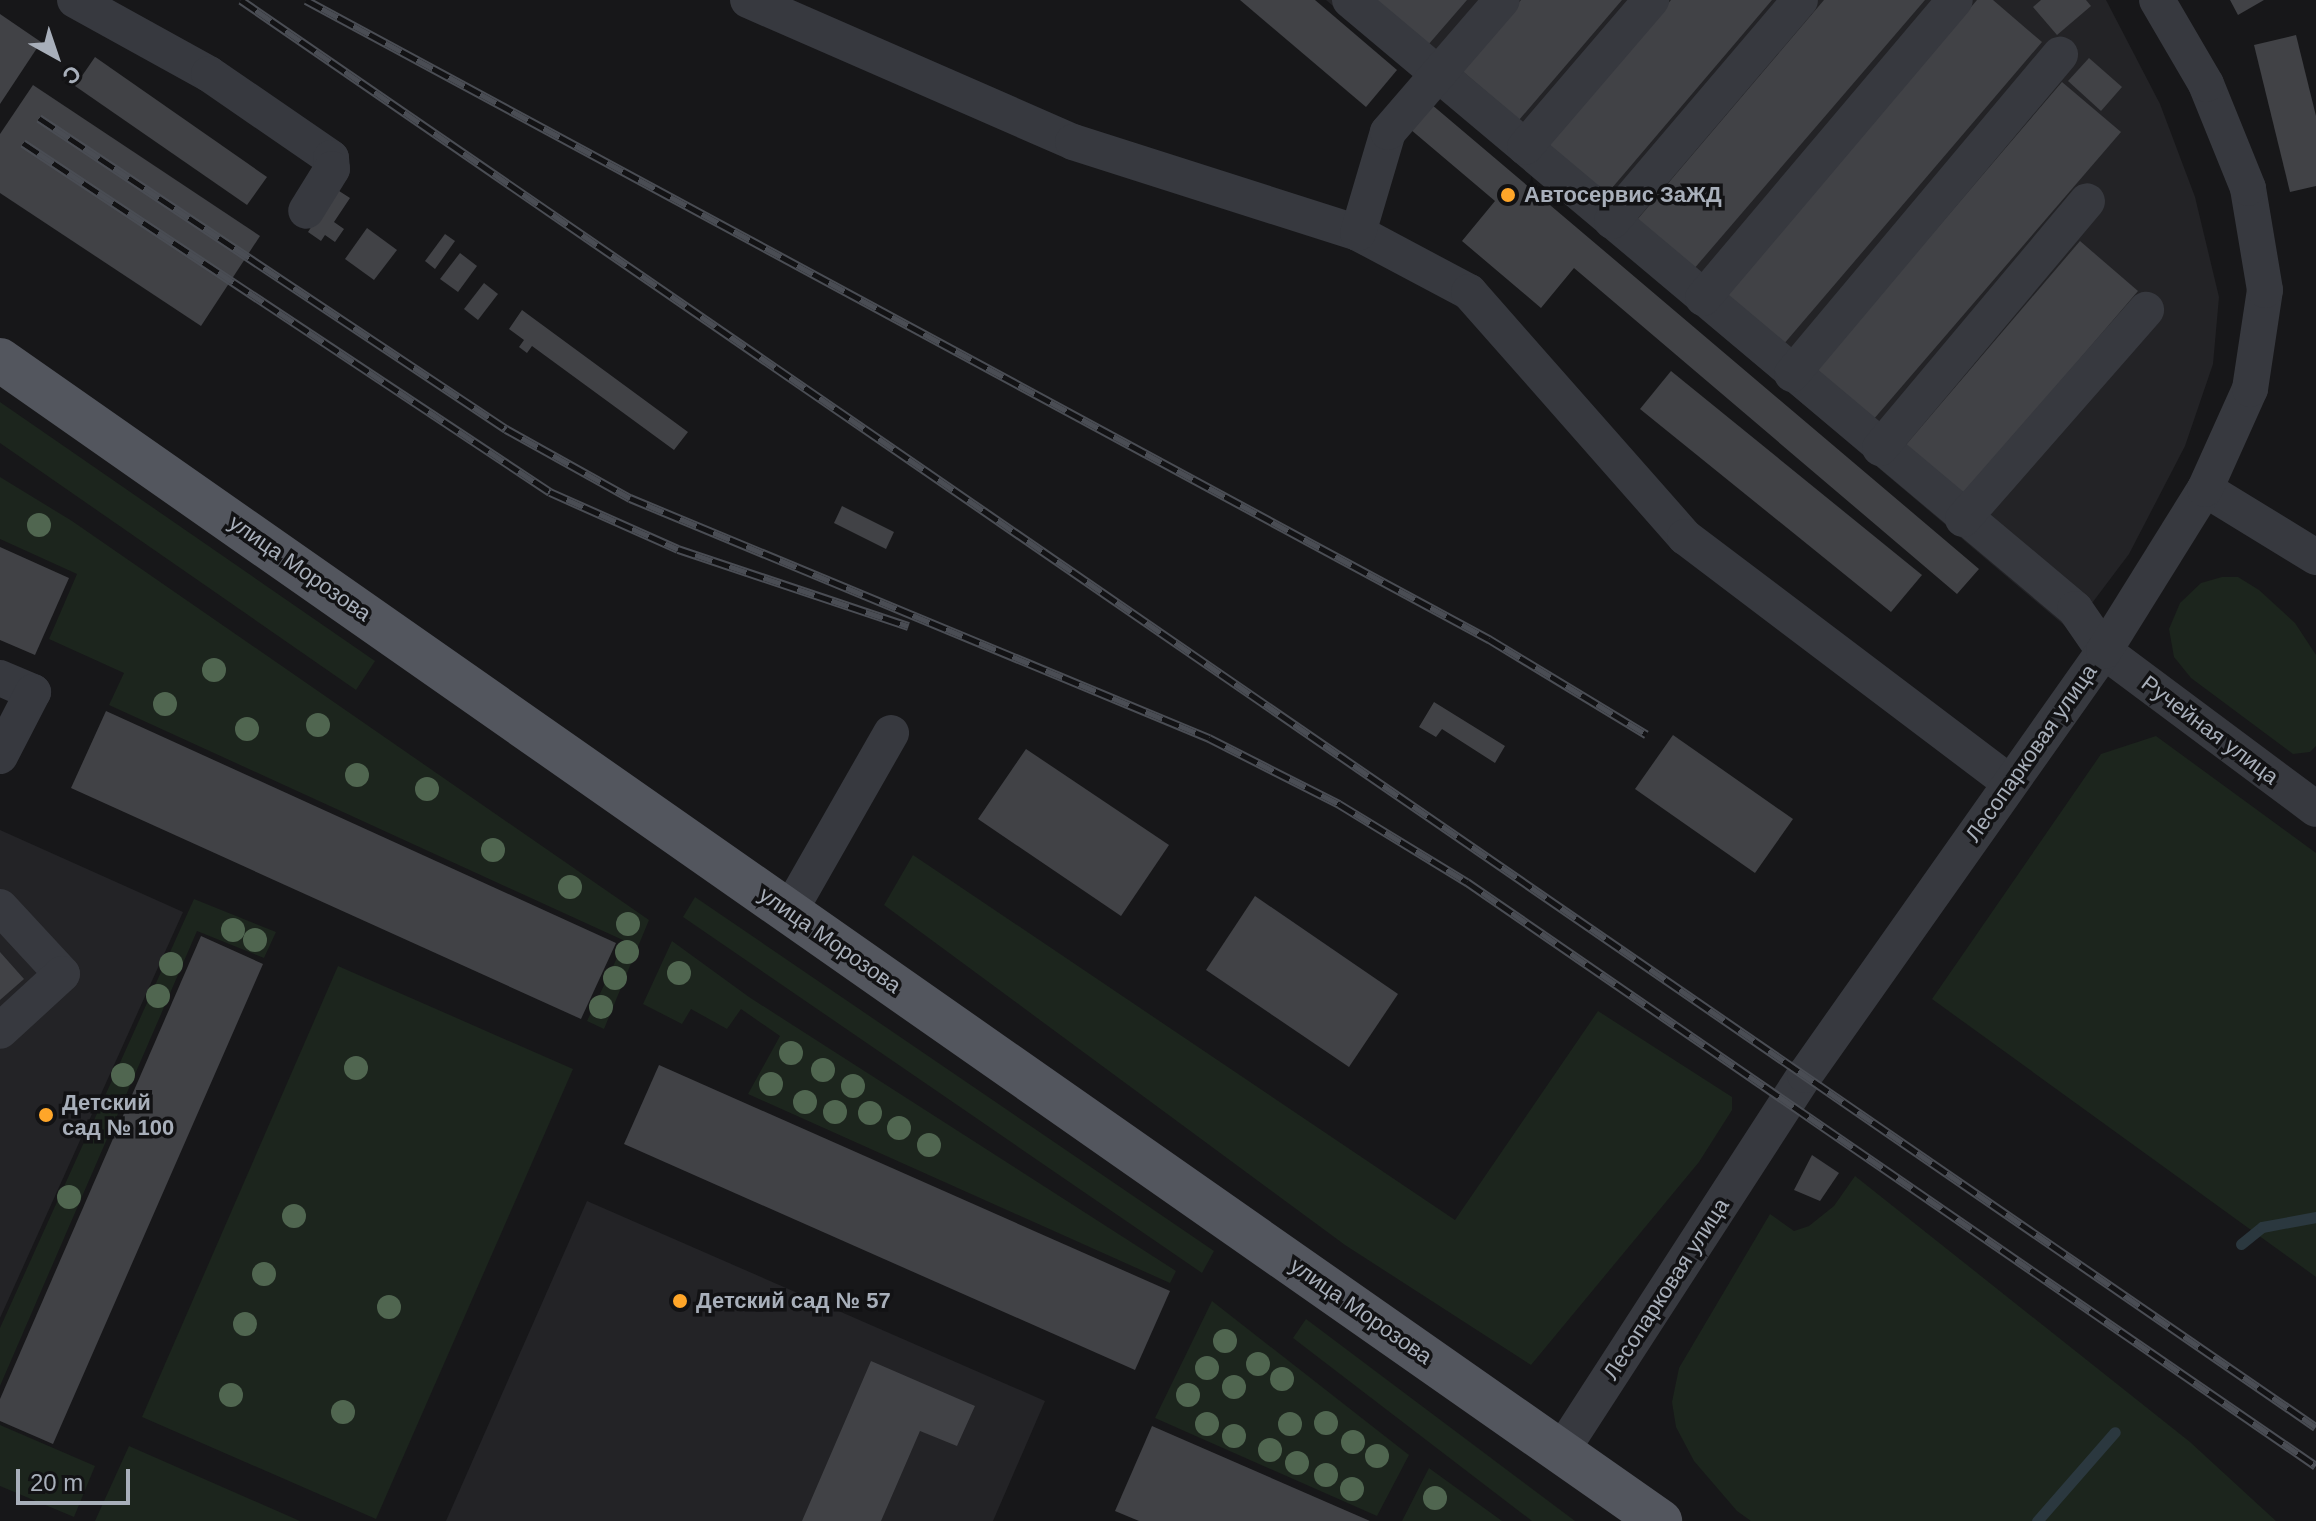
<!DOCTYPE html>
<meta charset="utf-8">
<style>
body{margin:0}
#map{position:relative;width:2316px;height:1521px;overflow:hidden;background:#171719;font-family:Helvetica,sans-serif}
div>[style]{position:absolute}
.built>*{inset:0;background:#232326}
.green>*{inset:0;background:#1c251d}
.stream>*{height:11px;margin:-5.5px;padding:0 5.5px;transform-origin:5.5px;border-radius:5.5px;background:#2b383f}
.building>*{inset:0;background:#414246}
.minor>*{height:36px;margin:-18px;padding:0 18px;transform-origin:18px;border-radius:18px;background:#37393f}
.major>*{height:44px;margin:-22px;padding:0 22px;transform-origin:22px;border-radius:22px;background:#53565e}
.rail>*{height:9px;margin-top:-4.5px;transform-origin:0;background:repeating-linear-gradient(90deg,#121214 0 18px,#4a4d54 0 36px);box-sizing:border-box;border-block:2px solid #4a4d54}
.trees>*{width:24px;height:24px;margin:-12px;border-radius:50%;background:#506650}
.dots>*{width:22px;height:22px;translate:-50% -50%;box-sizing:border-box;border:4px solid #121214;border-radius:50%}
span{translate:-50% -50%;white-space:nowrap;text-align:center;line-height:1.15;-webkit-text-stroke:7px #121214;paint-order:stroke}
.poi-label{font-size:22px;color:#a8afba;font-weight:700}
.left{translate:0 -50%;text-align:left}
.street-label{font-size:22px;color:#a8afba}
.north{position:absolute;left:16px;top:16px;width:80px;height:80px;-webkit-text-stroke:6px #121214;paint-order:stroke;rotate:140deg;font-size:22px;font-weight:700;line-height:32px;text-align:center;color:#a8afba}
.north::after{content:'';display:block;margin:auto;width:28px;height:36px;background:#a8afba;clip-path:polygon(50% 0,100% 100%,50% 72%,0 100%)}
.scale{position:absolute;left:16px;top:1469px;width:114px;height:36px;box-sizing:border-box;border:4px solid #a8afba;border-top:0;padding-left:10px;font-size:24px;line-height:28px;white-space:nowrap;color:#a8afba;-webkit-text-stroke:6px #121214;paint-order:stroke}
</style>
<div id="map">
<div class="built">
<div style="clip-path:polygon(1326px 0,2106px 0,2160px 104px,2195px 197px,2219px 297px,2213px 364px,2185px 446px,2129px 554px,2071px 631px)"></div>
<div style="clip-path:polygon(0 830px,183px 912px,0 1318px)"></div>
<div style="clip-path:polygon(587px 1201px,1045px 1401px,993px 1521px,446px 1521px)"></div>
</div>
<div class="green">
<div style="clip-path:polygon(0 402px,375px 661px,356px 690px,0 443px)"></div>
<div style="clip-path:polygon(0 477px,72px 521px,649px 920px,604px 1029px,587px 1021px,625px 941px,109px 705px,124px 673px,49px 639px,77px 574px,0 539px)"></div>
<div style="clip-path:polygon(2222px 577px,2238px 577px,2259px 590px,2295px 623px,2316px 655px,2316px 746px,2310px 752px,2293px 754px,2191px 678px,2174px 657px,2169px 629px,2180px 603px,2201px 583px)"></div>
<div style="clip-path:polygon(2156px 736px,2316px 853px,2316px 1277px,1932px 999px,2101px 754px)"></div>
<div style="clip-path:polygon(913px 855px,1455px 1220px,1598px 1011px,1732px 1097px,1732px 1110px,1699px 1162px,1531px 1365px,1345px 1245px,884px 905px)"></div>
<div style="clip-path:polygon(695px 897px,1214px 1251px,1202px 1273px,683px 917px)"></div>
<div style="clip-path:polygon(194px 899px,276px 932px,264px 958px,197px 931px,0 1386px,0 1328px)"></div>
<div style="clip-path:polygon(672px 941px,749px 997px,1176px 1271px,1170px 1283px,748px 1094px,780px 1036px,741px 1009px,727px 1029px,691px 1009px,682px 1024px,643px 1004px)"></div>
<div style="clip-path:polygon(338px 966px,573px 1069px,376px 1519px,142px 1417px)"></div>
<div style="clip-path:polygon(1855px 1176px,2190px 1442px,2276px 1521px,1751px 1521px,1737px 1511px,1694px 1461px,1676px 1427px,1672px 1402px,1679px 1368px,1770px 1214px,1794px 1231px,1809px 1226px,1834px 1206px)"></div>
<div style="clip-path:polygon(1212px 1301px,1409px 1455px,1377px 1516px,1155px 1418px)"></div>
<div style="clip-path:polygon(1306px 1319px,1575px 1521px,1532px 1521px,1293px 1338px)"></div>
<div style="clip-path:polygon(0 1425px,95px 1466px,74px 1517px,0 1486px)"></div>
<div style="clip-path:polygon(129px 1446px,300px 1521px,95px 1521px)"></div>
<div style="clip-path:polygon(1429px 1468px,1502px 1521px,1402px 1521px)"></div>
</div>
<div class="stream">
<div style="left:2241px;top:1244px;width:27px;rotate:-39deg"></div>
<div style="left:2262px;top:1227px;width:55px;rotate:-10.5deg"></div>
<div style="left:2037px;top:1521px;width:118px;rotate:-48.8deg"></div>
</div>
<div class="building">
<div style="clip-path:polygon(1240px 0,1315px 0,1397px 70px,1366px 107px)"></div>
<div style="clip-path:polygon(1375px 0,1467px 0,1428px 45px)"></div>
<div style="clip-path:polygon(1521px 0,1622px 0,1519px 120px,1461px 70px)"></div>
<div style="clip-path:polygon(1671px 0,1772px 0,1606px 195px,1548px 145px)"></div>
<div style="clip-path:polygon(1824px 0,1925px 0,1693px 270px,1636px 221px)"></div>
<div style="clip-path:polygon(1977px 0,1993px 0,2042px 42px,1783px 345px,1725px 296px)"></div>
<div style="clip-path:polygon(2041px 0,2086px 0,2091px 6px,2057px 35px,2033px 7px)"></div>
<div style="clip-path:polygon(2230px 0,2264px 0,2238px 15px)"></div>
<div style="clip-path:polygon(0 14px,41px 42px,0 104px)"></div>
<div style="clip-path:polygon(2296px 35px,2316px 116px,2316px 186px,2290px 192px,2254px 45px)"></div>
<div style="clip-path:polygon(95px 57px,267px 177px,247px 205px,75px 86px)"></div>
<div style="clip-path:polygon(2089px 58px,2122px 87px,2101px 111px,2068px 81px)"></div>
<div style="clip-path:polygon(2062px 82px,2121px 132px,1873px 420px,1815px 371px)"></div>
<div style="clip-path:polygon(33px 85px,260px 236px,201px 326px,0 193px,0 134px)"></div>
<div style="clip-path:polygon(1431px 104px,1979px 569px,1957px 594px,1574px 268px,1541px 308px,1462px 241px,1495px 201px,1410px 129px)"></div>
<div style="clip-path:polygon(336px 189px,350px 198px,334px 222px,344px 229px,335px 242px,325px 235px,321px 241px,308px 232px)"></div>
<div style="clip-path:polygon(367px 228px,397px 250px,374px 280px,345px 259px)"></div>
<div style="clip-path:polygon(445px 234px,455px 241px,435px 269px,425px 261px)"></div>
<div style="clip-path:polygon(2080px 241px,2138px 291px,1962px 497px,1904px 447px)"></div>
<div style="clip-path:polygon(460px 253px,477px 266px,458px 292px,440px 279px)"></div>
<div style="clip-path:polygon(484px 283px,498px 294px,478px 320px,464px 309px)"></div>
<div style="clip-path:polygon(522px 310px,688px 432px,674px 450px,532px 346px,527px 353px,519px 347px,524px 340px,509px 329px)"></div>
<div style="clip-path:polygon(1671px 371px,1922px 575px,1891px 612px,1640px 409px)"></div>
<div style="clip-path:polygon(842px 506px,894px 532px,886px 549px,834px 523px)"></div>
<div style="clip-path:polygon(0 547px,69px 578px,35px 655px,0 640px)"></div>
<div style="clip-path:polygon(1434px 702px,1505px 746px,1495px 763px,1442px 729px,1436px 737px,1419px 727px)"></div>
<div style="clip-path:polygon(106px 711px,616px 943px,581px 1019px,71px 788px)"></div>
<div style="clip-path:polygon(1673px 735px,1793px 819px,1755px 873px,1635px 789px)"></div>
<div style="clip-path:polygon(1026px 749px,1169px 845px,1121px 916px,978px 819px)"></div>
<div style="clip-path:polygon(1255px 896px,1398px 994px,1349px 1067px,1206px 970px)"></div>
<div style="clip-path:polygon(201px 936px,263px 964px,53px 1444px,0 1421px,0 1399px)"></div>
<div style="clip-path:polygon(0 952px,24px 979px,0 1000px)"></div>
<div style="clip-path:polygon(659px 1065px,1170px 1291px,1135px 1370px,624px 1144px)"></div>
<div style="clip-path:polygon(1812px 1155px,1839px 1173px,1820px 1201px,1794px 1190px)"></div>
<div style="clip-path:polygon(871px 1361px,975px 1406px,957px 1446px,920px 1431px,881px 1521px,802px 1521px)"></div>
<div style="clip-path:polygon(1152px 1426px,1370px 1521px,1139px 1521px,1115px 1511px)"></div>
</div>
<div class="minor">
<div style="left:75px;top:0;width:153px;rotate:28.9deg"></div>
<div style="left:209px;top:74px;width:148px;rotate:34.5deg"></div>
<div style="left:331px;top:158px;width:11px;rotate:85deg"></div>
<div style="left:332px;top:169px;width:49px;rotate:121.8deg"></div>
<div style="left:748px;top:0;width:355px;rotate:23.6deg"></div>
<div style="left:1073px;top:142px;width:299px;rotate:17.7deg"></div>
<div style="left:1358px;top:233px;width:126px;rotate:28deg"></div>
<div style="left:1469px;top:292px;width:327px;rotate:48.6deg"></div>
<div style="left:1685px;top:537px;width:406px;rotate:37.1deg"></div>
<div style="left:1350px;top:0;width:947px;rotate:40.03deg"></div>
<div style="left:2075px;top:609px;width:51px;rotate:55.4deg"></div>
<div style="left:2104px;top:651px;width:264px;rotate:36.7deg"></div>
<div style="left:1525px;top:147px;width:194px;rotate:-49.4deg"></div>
<div style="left:1612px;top:221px;width:290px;rotate:-49.6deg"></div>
<div style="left:1358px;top:233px;width:105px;rotate:-73.5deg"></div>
<div style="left:1388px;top:132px;width:174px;rotate:-49.2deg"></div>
<div style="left:1703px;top:298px;width:390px;rotate:-49.8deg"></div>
<div style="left:1792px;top:374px;width:417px;rotate:-50deg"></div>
<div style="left:1880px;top:448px;width:322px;rotate:-50deg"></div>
<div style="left:2205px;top:489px;width:130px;rotate:31.5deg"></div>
<div style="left:1963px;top:519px;width:278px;rotate:-48.8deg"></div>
<div style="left:0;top:678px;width:36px;rotate:23deg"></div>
<div style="left:33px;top:692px;width:72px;rotate:117.3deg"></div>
<div style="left:0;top:907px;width:91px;rotate:47.2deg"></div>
<div style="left:62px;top:974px;width:84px;rotate:137.4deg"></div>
<div style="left:789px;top:912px;width:206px;rotate:-60.3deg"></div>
<div style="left:1562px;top:1450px;width:447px;rotate:-57.1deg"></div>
<div style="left:1805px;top:1075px;width:519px;rotate:-54.81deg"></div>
<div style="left:2104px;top:651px;width:191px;rotate:-58.1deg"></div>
<div style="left:2205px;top:489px;width:110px;rotate:-65.8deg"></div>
<div style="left:2250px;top:389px;width:100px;rotate:-81.4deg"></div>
<div style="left:2265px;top:290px;width:103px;rotate:-99.5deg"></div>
<div style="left:2248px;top:188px;width:112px;rotate:-112deg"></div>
<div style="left:2206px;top:84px;width:97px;rotate:-120.3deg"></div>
</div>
<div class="major">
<div style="left:0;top:360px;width:2026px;rotate:34.97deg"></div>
</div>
<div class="rail">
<div style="left:241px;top:0;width:2518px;rotate:34.52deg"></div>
<div style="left:306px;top:0;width:1345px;rotate:28.38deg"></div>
<div style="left:1489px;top:639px;width:184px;rotate:31.2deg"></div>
<div style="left:39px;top:118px;width:561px;rotate:33.66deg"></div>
<div style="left:506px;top:429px;width:142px;rotate:29.1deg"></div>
<div style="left:630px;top:498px;width:627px;rotate:22.51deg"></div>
<div style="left:1209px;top:738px;width:146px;rotate:26.9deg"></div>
<div style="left:1339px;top:804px;width:150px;rotate:31.4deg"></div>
<div style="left:1467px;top:882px;width:1030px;rotate:34.52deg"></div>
<div style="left:23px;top:143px;width:632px;rotate:33.51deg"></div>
<div style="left:550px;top:492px;width:140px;rotate:24deg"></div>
<div style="left:678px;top:549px;width:243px;rotate:18.5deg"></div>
</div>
<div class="trees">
<div style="left:39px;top:525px"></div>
<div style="left:214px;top:670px"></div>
<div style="left:165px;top:704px"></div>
<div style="left:318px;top:725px"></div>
<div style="left:247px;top:729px"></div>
<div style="left:357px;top:775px"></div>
<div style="left:427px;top:789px"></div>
<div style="left:493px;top:850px"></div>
<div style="left:570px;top:887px"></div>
<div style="left:628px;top:924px"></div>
<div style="left:233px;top:930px"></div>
<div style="left:255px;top:940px"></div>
<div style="left:627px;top:952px"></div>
<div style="left:171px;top:964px"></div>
<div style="left:679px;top:973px"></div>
<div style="left:615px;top:978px"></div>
<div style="left:158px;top:996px"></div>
<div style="left:601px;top:1007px"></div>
<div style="left:791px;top:1053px"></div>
<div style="left:356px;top:1068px"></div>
<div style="left:823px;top:1070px"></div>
<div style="left:123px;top:1075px"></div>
<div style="left:771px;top:1084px"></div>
<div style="left:853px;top:1086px"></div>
<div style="left:805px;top:1102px"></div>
<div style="left:835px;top:1112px"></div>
<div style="left:870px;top:1113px"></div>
<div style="left:899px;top:1128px"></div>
<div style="left:929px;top:1145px"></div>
<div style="left:69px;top:1197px"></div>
<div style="left:294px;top:1216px"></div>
<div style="left:264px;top:1274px"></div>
<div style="left:389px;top:1307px"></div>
<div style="left:245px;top:1324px"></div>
<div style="left:1225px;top:1341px"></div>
<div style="left:1258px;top:1364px"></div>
<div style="left:1207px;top:1368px"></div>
<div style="left:1282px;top:1379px"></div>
<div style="left:1234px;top:1387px"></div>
<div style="left:231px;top:1395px"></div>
<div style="left:1188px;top:1395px"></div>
<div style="left:343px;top:1412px"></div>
<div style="left:1326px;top:1423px"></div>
<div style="left:1207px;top:1424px"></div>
<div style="left:1290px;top:1424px"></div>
<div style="left:1234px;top:1436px"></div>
<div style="left:1353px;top:1442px"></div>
<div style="left:1270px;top:1450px"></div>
<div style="left:1377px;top:1456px"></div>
<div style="left:1297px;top:1463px"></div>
<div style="left:1326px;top:1475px"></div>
<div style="left:1352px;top:1489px"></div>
<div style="left:1435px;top:1498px"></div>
</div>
<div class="dots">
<div style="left:1508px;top:195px;background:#ffa629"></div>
<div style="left:46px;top:1115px;background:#ffa629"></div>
<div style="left:680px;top:1301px;background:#ffa629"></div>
</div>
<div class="poi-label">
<span class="left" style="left:1524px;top:195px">Автосервис ЗаЖД</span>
<span class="left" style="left:62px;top:1115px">Детский<br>сад № 100</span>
<span class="left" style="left:696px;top:1301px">Детский сад № 57</span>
</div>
<div class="street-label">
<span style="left:300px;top:568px;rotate:35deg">улица Морозова</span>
<span style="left:2210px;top:730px;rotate:37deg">Ручейная улица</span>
<span style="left:2031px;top:753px;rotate:-55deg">Лесопарковая улица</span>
<span style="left:830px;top:940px;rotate:35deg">улица Морозова</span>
<span style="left:1666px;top:1289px;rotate:-57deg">Лесопарковая улица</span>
<span style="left:1361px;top:1311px;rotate:35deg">улица Морозова</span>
</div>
<div class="north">С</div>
<div class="scale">20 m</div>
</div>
